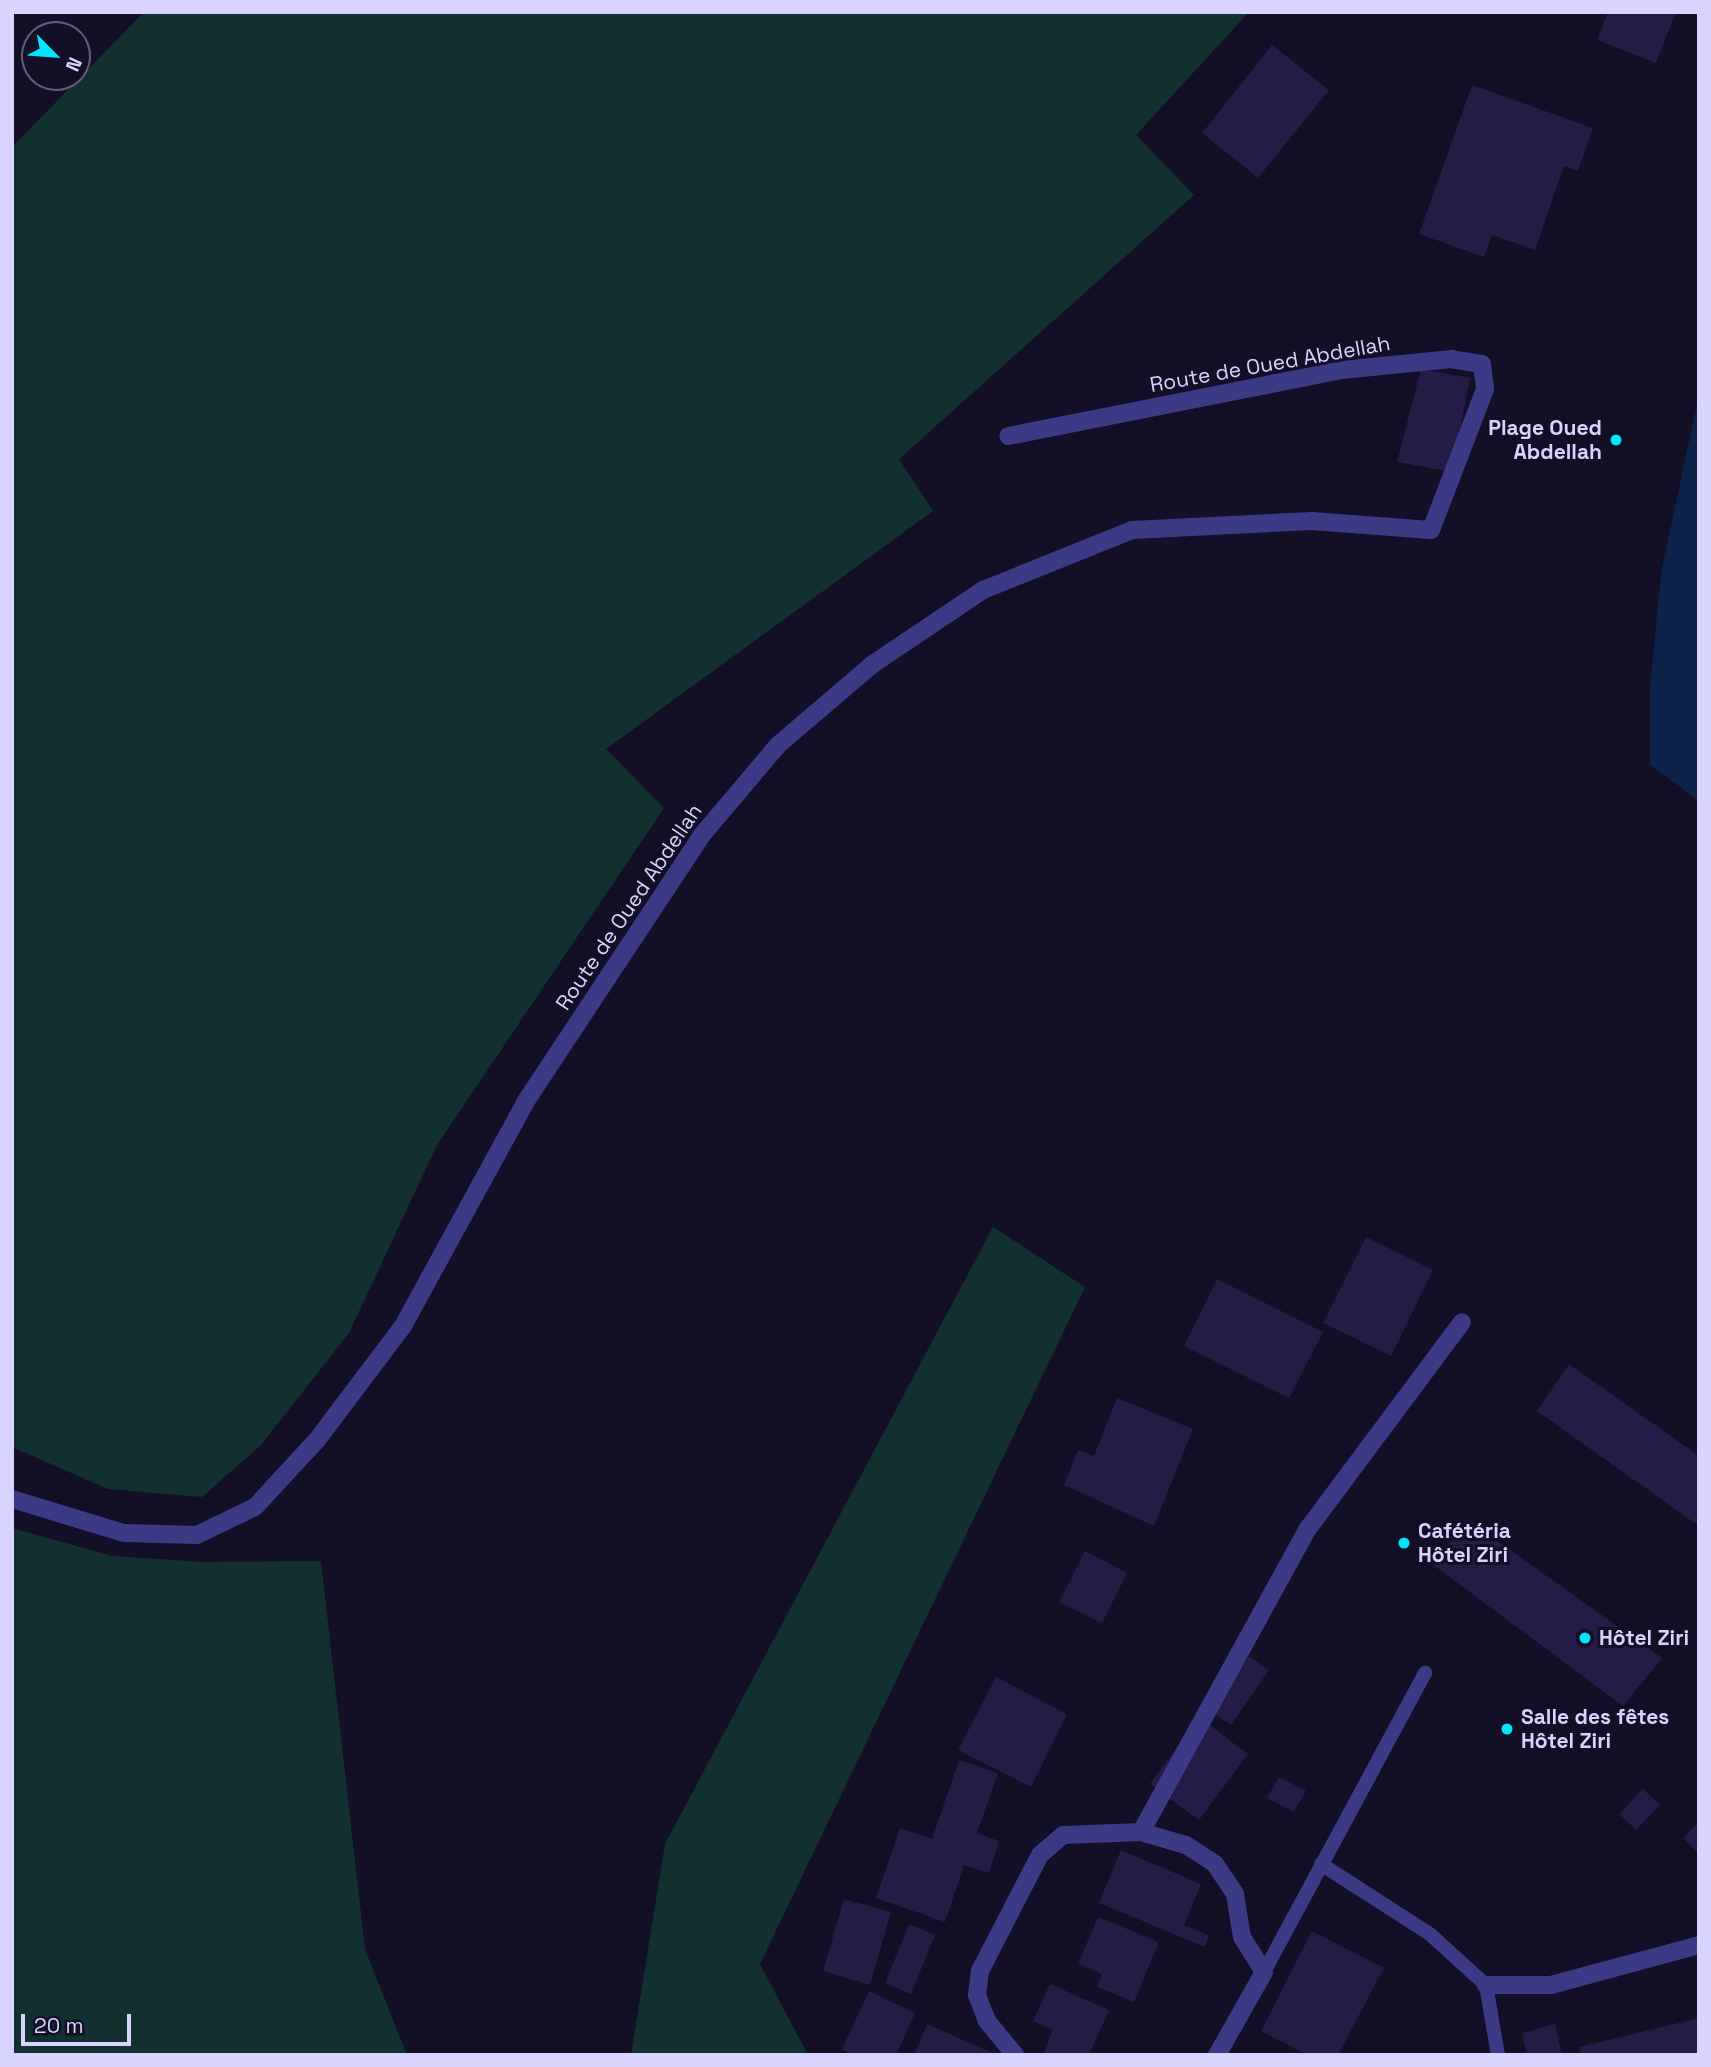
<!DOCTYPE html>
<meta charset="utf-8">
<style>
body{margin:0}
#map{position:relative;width:1711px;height:2067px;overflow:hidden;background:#130f26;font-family:"Space Grotesk",sans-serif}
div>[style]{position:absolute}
.green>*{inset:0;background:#12302f}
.water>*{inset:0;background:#0c2248}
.building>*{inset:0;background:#241b47}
.lane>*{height:14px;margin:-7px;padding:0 7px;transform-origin:7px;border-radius:7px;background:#3d3a85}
.street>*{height:18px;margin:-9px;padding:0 9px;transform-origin:9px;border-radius:9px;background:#3d3a85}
.dots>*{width:19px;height:19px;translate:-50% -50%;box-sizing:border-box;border:4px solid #130f26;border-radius:50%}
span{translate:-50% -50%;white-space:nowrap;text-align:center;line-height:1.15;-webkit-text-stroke:6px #130f26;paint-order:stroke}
.street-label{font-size:21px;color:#d9d4ff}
.poi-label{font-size:21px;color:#d9d4ff;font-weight:700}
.right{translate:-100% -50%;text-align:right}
.left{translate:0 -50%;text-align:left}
.frame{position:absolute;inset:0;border:14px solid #d9d4ff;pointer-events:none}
.north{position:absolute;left:21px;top:21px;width:70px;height:70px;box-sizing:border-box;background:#130f26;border:2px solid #625e7d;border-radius:50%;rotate:115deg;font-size:19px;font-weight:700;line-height:28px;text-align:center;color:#d9d4ff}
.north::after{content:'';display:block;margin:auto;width:24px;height:32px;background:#00e5ff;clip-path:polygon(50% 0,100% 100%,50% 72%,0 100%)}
.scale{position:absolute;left:21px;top:2014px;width:110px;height:32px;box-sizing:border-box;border:4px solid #d9d4ff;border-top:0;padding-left:9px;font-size:21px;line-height:24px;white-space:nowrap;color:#d9d4ff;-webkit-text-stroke:5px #130f26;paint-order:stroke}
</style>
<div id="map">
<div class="green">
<div style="clip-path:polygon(144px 12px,1249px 12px,1136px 135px,1194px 195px,899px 459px,933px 511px,606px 749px,664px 808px,437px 1145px,349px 1333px,261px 1445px,202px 1497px,108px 1489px,12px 1447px,12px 147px)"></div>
<div style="clip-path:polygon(993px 1227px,1085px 1287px,760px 1964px,808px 2055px,631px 2055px,665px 1844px)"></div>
<div style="clip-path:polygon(12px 1528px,112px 1556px,204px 1562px,321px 1561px,365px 1949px,407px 2055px,12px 2055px)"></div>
</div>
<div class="water">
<div style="clip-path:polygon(1699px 394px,1699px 801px,1650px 765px,1650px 686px,1661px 573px)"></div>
</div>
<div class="building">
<div style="clip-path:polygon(1608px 12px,1676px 12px,1656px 63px,1597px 40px)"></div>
<div style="clip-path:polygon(1272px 45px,1329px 90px,1258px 178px,1202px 133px)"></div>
<div style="clip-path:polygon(1472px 85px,1593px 128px,1578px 171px,1564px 166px,1535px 250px,1492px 235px,1484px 257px,1419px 234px)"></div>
<div style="clip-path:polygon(1421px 369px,1470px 378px,1452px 472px,1397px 462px)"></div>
<div style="clip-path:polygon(1366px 1237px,1433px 1270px,1391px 1356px,1323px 1323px)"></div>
<div style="clip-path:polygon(1217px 1279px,1323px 1332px,1289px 1398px,1184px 1346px)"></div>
<div style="clip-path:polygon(1569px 1364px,1699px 1456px,1699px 1526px,1537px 1411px)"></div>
<div style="clip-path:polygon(1117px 1398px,1193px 1429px,1154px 1526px,1064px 1485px,1078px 1450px,1094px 1456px)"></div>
<div style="clip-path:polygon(1468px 1520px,1662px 1658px,1623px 1706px,1432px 1564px)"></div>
<div style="clip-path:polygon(1085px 1551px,1127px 1573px,1102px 1623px,1059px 1602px)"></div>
<div style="clip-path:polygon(1249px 1656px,1269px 1670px,1231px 1725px,1210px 1711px)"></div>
<div style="clip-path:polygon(996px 1677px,1067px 1714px,1031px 1787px,958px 1750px)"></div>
<div style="clip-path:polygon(1199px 1717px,1248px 1754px,1199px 1820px,1150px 1784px)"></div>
<div style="clip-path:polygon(959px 1760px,998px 1773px,977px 1833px,999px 1841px,989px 1873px,964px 1865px,945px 1922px,876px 1898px,900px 1828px,932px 1839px)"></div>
<div style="clip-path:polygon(1279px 1777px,1306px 1791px,1294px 1812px,1267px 1798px)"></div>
<div style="clip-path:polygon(1643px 1789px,1660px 1805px,1636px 1830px,1619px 1814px)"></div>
<div style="clip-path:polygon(1699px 1822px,1699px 1854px,1683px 1838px)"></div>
<div style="clip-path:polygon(1121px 1850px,1201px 1884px,1184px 1925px,1209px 1935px,1205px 1947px,1099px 1903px)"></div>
<div style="clip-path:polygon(844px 1899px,891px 1912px,870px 1985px,823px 1971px)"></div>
<div style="clip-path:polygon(1098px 1917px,1159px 1942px,1134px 2002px,1097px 1987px,1102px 1974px,1078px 1964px)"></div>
<div style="clip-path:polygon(909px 1924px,935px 1935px,911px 1994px,885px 1983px)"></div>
<div style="clip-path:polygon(1312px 1931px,1384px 1968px,1338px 2055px,1307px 2055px,1261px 2031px)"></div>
<div style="clip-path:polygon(1050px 1984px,1109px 2010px,1089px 2055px,1043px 2054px,1053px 2030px,1033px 2021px)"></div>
<div style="clip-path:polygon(869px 1991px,915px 2013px,896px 2055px,854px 2055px,842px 2049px)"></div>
<div style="clip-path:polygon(1699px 2018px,1699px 2055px,1581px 2055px,1579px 2047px)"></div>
<div style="clip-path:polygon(927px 2024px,997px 2055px,914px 2055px)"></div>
<div style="clip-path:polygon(1555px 2024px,1562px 2055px,1527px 2055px,1522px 2033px)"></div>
</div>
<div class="lane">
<div style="left:1321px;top:1864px;width:131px;rotate:32.8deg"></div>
<div style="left:1431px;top:1935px;width:74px;rotate:42.3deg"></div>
<div style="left:1486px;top:1985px;width:71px;rotate:80.3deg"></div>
<div style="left:1264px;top:1972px;width:340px;rotate:-61.7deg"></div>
</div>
<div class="street">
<div style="left:12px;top:1499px;width:117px;rotate:16.9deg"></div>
<div style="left:124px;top:1533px;width:73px;rotate:1.6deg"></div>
<div style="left:197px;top:1535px;width:64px;rotate:-25.8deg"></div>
<div style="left:255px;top:1507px;width:91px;rotate:-47.2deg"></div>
<div style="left:317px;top:1440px;width:143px;rotate:-53deg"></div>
<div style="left:403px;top:1326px;width:260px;rotate:-61.3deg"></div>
<div style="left:528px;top:1098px;width:315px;rotate:-56.5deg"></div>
<div style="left:702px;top:835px;width:118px;rotate:-49.8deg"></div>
<div style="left:778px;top:745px;width:125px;rotate:-40.5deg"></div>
<div style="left:873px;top:664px;width:133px;rotate:-33.9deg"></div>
<div style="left:983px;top:590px;width:161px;rotate:-21.9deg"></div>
<div style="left:1132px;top:530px;width:180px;rotate:-2.9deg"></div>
<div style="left:1312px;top:521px;width:119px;rotate:4.3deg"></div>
<div style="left:1431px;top:530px;width:151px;rotate:-69deg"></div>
<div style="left:1485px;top:389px;width:25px;rotate:-97deg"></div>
<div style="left:1482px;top:364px;width:30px;rotate:-171deg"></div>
<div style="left:1452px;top:359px;width:111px;rotate:174.3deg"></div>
<div style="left:1342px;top:370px;width:340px;rotate:168.8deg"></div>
<div style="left:1141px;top:1832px;width:47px;rotate:16.1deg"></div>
<div style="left:1186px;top:1845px;width:35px;rotate:33deg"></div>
<div style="left:1215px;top:1864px;width:36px;rotate:56deg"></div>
<div style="left:1235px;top:1894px;width:44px;rotate:80.8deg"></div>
<div style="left:1242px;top:1937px;width:41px;rotate:57.8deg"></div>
<div style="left:1264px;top:1972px;width:95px;rotate:119.5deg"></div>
<div style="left:1486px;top:1985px;width:65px"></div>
<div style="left:1551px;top:1985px;width:153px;rotate:-15.1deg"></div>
<div style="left:1015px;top:2055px;width:44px;rotate:-129.5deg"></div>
<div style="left:987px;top:2021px;width:28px;rotate:-111deg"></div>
<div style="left:977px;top:1995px;width:24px;rotate:-83deg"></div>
<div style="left:980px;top:1971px;width:131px;rotate:-62.7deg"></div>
<div style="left:1040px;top:1855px;width:30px;rotate:-41deg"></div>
<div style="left:1063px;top:1835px;width:78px;rotate:-2.2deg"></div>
<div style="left:1141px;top:1832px;width:345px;rotate:-61.2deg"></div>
<div style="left:1307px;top:1530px;width:259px;rotate:-53.3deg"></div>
</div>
<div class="dots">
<div style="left:1616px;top:440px;background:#00e5ff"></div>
<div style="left:1404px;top:1543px;background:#00e5ff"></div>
<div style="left:1585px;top:1638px;background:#00e5ff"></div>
<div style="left:1507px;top:1729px;background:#00e5ff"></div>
</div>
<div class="street-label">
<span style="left:1270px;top:364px;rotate:-10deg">Route de Oued Abdellah</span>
<span style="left:629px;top:907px;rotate:-56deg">Route de Oued Abdellah</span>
</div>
<div class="poi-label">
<span class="right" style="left:1602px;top:440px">Plage Oued<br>Abdellah</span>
<span class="left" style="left:1418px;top:1543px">Cafétéria<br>Hôtel Ziri</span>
<span class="left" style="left:1599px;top:1638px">Hôtel Ziri</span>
<span class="left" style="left:1521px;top:1729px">Salle des fêtes<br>Hôtel Ziri</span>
</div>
<div class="frame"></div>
<div class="north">N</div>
<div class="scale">20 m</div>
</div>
